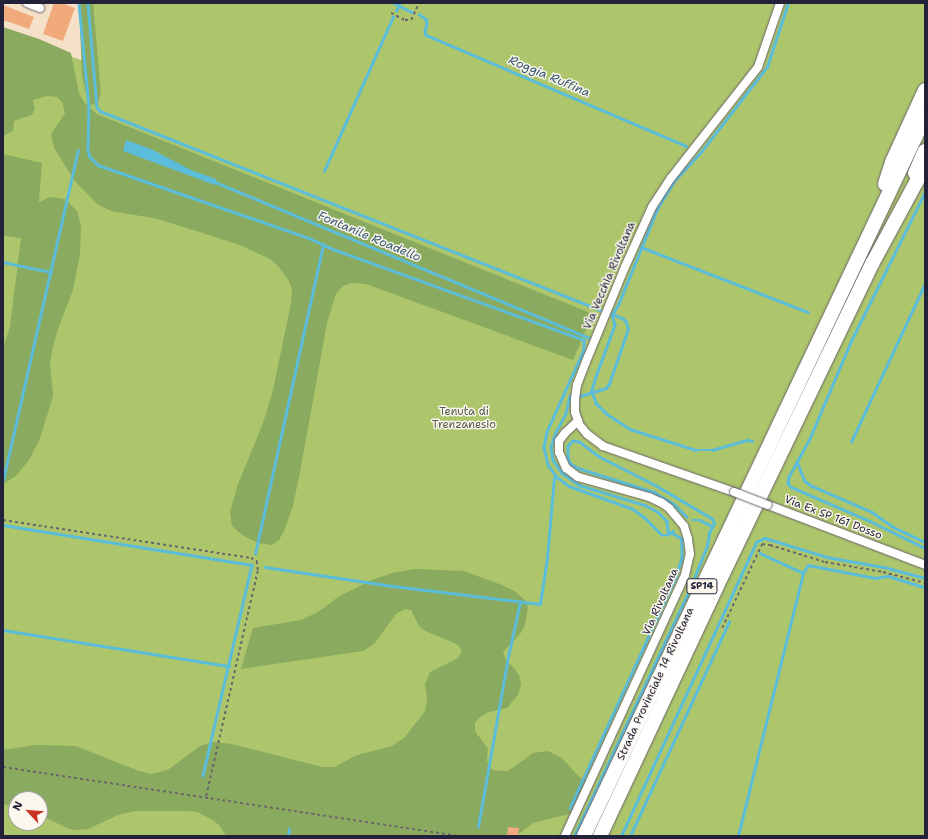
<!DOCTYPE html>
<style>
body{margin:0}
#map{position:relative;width:928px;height:839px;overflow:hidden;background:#f5e1c8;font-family:"Shantell Sans",sans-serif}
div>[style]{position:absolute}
.green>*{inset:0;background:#adc66b}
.forest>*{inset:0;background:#8aab5f}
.water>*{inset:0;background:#5bbdda}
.stream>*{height:2.5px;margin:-1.25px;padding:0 1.25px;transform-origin:1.25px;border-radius:1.25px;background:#5bbdda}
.building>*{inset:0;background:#f0aa7b}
.path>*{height:1.5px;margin-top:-0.75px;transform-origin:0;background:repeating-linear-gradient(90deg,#6c656c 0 3px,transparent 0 6px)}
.roads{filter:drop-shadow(0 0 1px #6c656c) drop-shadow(0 0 1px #6c656c)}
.minor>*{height:8px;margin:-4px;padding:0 4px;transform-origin:4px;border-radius:4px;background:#fff}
.trunk>*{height:14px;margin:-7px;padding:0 7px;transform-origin:7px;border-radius:7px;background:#fff}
.bridges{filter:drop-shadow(0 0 1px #6c656c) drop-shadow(0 0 1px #6c656c)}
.minor-bridge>*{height:8px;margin:-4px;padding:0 4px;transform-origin:4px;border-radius:4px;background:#fff}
span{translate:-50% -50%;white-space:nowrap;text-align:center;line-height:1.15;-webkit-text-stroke:3px #fbf7ec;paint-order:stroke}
.shield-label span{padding:1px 3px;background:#fbf7ec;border:1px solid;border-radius:3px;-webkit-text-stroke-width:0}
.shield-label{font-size:10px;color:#22223b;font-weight:700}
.street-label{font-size:11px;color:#22223b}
.park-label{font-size:11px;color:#535b4c}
.water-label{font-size:12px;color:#365873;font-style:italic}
.frame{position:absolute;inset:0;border:4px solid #22223b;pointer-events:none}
.north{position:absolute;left:8px;top:791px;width:40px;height:40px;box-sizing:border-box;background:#fbf7ec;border:1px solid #a4a2a5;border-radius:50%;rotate:296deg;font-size:11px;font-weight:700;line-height:16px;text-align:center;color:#22223b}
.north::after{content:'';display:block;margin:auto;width:14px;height:18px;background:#c8321e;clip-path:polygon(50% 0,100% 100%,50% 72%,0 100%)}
</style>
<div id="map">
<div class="green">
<div style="clip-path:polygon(evenodd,85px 3px,925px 3px,925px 836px,3px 836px,3px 33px,84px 61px,85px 3px,16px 799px,40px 799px,40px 823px,16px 823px,16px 799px)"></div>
</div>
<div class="forest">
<div style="clip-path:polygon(79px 3px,93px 3px,101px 93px,98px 103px,91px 105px,87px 98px,82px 76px)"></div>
<div style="clip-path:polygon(3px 27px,39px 39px,71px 53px,79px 93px,84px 102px,97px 114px,593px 314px,573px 360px,366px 284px,352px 283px,343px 286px,336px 294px,327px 323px,300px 472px,293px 506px,284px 531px,279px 540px,272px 545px,258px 543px,242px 535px,232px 526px,230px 512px,238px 484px,263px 423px,273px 390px,291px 303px,292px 289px,289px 281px,278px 266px,270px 259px,240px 245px,158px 219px,111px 211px,97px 204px,74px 180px,54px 148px,51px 134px,65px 113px,62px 102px,57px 97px,47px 96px,33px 100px,35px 108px,32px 115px,14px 121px,13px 131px,3px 136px)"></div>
<div style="clip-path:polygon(3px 154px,42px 163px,39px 202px,50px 197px,65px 199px,77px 211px,81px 226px,80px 254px,73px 290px,58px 329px,52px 351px,50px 364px,53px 394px,52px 400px,39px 441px,29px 460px,16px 476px,3px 484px,3px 348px,10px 327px,21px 238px,3px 236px)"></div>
<div style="clip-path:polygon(415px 569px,464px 571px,502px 585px,516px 592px,527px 602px,528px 607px,525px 625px,520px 634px,503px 652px,506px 660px,515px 669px,520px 677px,521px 685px,518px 695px,507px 708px,489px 712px,480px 717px,475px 723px,475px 731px,488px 749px,487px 761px,493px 770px,508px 771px,533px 753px,548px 751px,562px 758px,579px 777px,590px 780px,577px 812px,533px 823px,516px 836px,226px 836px,220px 826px,213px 820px,197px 812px,189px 811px,135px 811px,118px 815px,88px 829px,76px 830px,69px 829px,40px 815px,40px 799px,16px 799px,16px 807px,3px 804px,3px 750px,36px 745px,76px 746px,139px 771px,152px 774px,169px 769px,200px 746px,212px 742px,232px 744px,322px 767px,334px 767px,357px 755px,392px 746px,405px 737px,425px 711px,427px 699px,425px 684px,430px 672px,458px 658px,462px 651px,459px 646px,452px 642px,425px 631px,419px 626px,411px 610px,405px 609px,396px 614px,374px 644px,363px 651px,241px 669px,253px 628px,301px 620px,318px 612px,338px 597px,369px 581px,392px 573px)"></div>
</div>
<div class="water">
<div style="clip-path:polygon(126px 140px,151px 149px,191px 170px,216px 179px,217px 182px,215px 185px,123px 151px)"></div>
</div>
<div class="stream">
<div style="left:79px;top:3px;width:103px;rotate:84.5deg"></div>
<div style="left:89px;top:106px;width:44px;rotate:91.3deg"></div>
<div style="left:88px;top:150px;width:7px;rotate:74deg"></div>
<div style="left:90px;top:157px;width:11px;rotate:45deg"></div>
<div style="left:98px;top:165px;width:223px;rotate:19.1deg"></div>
<div style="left:309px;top:238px;width:26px;rotate:25deg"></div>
<div style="left:333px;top:249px;width:267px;rotate:19.9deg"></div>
<div style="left:584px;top:340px;width:10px;rotate:90deg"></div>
<div style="left:584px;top:350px;width:90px;rotate:114.3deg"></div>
<div style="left:547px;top:432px;width:15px;rotate:101deg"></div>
<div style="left:544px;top:447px;width:18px;rotate:77deg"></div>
<div style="left:548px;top:465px;width:15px;rotate:53deg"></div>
<div style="left:557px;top:477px;width:15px;rotate:37deg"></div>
<div style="left:569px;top:486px;width:68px;rotate:19.8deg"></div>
<div style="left:633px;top:509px;width:14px;rotate:36deg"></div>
<div style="left:644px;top:517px;width:25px;rotate:45deg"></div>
<div style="left:662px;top:535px;width:5px"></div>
<div style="left:667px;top:535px;width:7px;rotate:-34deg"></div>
<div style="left:88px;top:3px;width:104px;rotate:85.1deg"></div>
<div style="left:97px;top:107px;width:5px;rotate:53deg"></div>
<div style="left:100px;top:111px;width:541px;rotate:21.68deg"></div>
<div style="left:394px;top:3px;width:20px;rotate:27deg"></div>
<div style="left:396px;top:11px;width:7px;rotate:-63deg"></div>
<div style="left:419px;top:14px;width:9px;rotate:36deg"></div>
<div style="left:426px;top:19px;width:5px;rotate:79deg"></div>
<div style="left:427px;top:24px;width:7px;rotate:106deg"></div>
<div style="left:425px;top:31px;width:4px;rotate:76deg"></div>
<div style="left:426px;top:35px;width:283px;rotate:23.1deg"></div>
<div style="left:324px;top:171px;width:169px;rotate:-65.9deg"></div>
<div style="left:215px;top:182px;width:405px;rotate:22.6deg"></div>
<div style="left:925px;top:193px;width:164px;rotate:116.4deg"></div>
<div style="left:852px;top:340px;width:108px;rotate:113deg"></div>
<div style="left:810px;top:439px;width:43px;rotate:118.9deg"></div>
<div style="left:789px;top:477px;width:6px;rotate:99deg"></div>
<div style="left:788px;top:483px;width:5px;rotate:53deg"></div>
<div style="left:791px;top:487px;width:86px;rotate:23.3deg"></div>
<div style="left:870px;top:521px;width:61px;rotate:26.1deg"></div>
<div style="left:641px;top:247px;width:179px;rotate:21.3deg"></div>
<div style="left:3px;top:262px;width:49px;rotate:11.8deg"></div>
<div style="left:612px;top:314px;width:11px;rotate:-56deg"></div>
<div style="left:618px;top:305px;width:106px;rotate:-67.8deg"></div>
<div style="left:658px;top:207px;width:31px;rotate:-58deg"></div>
<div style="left:674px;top:181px;width:40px;rotate:-47deg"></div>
<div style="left:701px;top:152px;width:108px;rotate:-52.2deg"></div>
<div style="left:767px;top:67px;width:67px;rotate:-71.8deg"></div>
<div style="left:612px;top:314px;width:11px;rotate:75deg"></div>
<div style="left:615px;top:325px;width:55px;rotate:110.1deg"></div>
<div style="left:596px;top:377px;width:14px;rotate:107deg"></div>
<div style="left:592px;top:390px;width:14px;rotate:73deg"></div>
<div style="left:596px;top:403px;width:16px;rotate:45deg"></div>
<div style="left:607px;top:414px;width:27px;rotate:33deg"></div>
<div style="left:630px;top:429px;width:69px;rotate:17.7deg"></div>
<div style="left:696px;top:450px;width:16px"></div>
<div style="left:712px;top:450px;width:37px;rotate:-16deg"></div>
<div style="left:748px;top:440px;width:4px;rotate:14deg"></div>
<div style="left:570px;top:396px;width:18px;rotate:103deg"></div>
<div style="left:566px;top:414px;width:21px;rotate:119deg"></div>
<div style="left:556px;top:432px;width:16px;rotate:108deg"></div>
<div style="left:551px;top:447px;width:13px;rotate:81deg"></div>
<div style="left:553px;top:460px;width:16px;rotate:55deg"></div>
<div style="left:562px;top:473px;width:21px;rotate:35deg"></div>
<div style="left:579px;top:485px;width:69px;rotate:16.9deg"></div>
<div style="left:645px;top:505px;width:15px;rotate:28deg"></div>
<div style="left:658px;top:512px;width:13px;rotate:45deg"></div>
<div style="left:667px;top:521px;width:10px;rotate:84deg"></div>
<div style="left:668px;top:531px;width:15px;rotate:28deg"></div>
<div style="left:681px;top:538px;width:6px;rotate:81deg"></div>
<div style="left:682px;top:544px;width:14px;rotate:90deg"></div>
<div style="left:682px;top:558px;width:20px;rotate:108deg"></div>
<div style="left:676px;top:577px;width:254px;rotate:114.6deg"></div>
<div style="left:580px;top:396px;width:27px;rotate:-17deg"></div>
<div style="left:606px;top:388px;width:5px;rotate:-53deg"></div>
<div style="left:609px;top:384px;width:58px;rotate:-70.9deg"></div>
<div style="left:628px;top:329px;width:7px;rotate:-106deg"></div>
<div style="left:626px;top:322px;width:4px;rotate:-135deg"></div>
<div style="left:623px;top:319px;width:12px;rotate:-156deg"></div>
<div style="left:851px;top:442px;width:175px;rotate:-65deg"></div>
<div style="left:798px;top:464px;width:18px;rotate:68deg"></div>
<div style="left:805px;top:481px;width:9px;rotate:36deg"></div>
<div style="left:812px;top:486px;width:65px;rotate:23.4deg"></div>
<div style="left:872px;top:512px;width:28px;rotate:35deg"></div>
<div style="left:895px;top:528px;width:33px;rotate:25deg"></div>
<div style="left:3px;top:480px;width:338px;rotate:-77.2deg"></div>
<div style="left:692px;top:520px;width:8px"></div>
<div style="left:700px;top:520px;width:13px;rotate:27deg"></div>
<div style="left:3px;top:525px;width:252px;rotate:9.1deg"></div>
<div style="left:252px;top:565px;width:216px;rotate:103.1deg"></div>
<div style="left:760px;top:553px;width:47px;rotate:24.9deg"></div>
<div style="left:255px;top:554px;width:317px;rotate:-77.6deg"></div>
<div style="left:265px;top:567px;width:129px;rotate:8.4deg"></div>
<div style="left:393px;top:586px;width:148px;rotate:7deg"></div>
<div style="left:540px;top:604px;width:47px;rotate:-81.3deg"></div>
<div style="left:547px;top:558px;width:80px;rotate:-85deg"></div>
<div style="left:3px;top:630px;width:229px;rotate:9.1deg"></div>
<div style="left:478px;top:827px;width:178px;rotate:-80deg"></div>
<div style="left:509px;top:652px;width:51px;rotate:-77.6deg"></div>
<div style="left:288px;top:836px;width:7px;rotate:-82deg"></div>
<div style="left:574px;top:836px;width:274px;rotate:-64.9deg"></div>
<div style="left:690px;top:588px;width:45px;rotate:-68deg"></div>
<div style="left:707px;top:546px;width:13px;rotate:-81deg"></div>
<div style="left:709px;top:533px;width:11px;rotate:-63deg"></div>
<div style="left:714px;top:523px;width:4px;rotate:-117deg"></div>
<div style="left:712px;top:519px;width:65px;rotate:-149.5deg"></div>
<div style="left:656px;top:486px;width:64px;rotate:-153deg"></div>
<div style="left:599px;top:457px;width:25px;rotate:-143deg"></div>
<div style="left:579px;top:442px;width:6px;rotate:-171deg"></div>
<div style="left:573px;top:441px;width:7px;rotate:135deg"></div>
<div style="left:568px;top:446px;width:11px;rotate:90deg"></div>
<div style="left:568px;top:457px;width:6px;rotate:72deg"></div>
<div style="left:570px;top:463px;width:9px;rotate:32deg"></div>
<div style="left:578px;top:468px;width:80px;rotate:17.5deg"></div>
<div style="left:654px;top:492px;width:23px;rotate:31deg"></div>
<div style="left:674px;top:504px;width:18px;rotate:45deg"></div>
<div style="left:621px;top:836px;width:324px;rotate:-65.3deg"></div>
<div style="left:756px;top:542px;width:10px;rotate:-24deg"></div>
<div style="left:765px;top:538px;width:65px;rotate:17deg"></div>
<div style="left:827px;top:557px;width:58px;rotate:10deg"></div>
<div style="left:884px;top:567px;width:42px;rotate:15deg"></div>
<div style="left:630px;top:836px;width:236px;rotate:-65.2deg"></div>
<div style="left:738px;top:836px;width:271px;rotate:-76.1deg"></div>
<div style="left:803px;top:573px;width:9px;rotate:-58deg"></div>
<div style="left:808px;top:565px;width:68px;rotate:11deg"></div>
<div style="left:875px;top:578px;width:13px;rotate:-9deg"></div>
<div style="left:888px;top:576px;width:39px;rotate:17deg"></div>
</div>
<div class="building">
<div style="clip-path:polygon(54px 3px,62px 3px,75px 8px,63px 41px,43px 34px)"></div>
<div style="clip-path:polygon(3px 5px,34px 17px,29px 29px,3px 20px)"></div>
<div style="clip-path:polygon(508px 827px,519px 828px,518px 836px,507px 836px)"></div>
</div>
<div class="path">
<div style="left:391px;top:13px;width:16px;rotate:27deg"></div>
<div style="left:405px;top:20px;width:6px"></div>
<div style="left:411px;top:20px;width:19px;rotate:-65deg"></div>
<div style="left:3px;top:520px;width:251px;rotate:8.7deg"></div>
<div style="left:251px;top:558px;width:7px;rotate:27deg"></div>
<div style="left:257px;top:561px;width:10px;rotate:84deg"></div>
<div style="left:258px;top:571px;width:233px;rotate:102.9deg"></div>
<div style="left:722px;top:628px;width:93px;rotate:-64.5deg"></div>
<div style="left:762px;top:544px;width:8px;rotate:7deg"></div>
<div style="left:770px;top:545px;width:58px;rotate:17.2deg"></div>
<div style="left:825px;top:562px;width:59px;rotate:9.8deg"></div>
<div style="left:883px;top:572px;width:43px;rotate:14.7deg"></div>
<div style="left:3px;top:767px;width:459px;rotate:8.6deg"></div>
</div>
<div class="roads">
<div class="minor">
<div style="left:27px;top:3px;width:14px;rotate:21deg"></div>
<div style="left:734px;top:492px;width:139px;rotate:-160.7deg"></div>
<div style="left:603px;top:446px;width:20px;rotate:-143deg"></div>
<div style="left:587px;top:434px;width:13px;rotate:-129deg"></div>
<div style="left:579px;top:424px;width:13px;rotate:-108deg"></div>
<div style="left:575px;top:412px;width:13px;rotate:-90deg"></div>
<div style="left:575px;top:399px;width:14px;rotate:-82deg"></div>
<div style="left:577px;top:385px;width:30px;rotate:-69deg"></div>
<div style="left:588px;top:357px;width:97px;rotate:-67.7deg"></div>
<div style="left:625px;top:267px;width:66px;rotate:-65.8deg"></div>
<div style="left:652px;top:207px;width:35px;rotate:-57deg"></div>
<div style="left:671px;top:178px;width:141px;rotate:-51.9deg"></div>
<div style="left:758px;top:67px;width:68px;rotate:-71deg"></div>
<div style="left:768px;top:505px;width:168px;rotate:20.9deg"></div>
<div style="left:565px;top:836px;width:287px;rotate:-65.3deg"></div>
<div style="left:685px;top:575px;width:22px;rotate:-77deg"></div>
<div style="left:690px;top:554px;width:15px;rotate:-98deg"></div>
<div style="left:688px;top:539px;width:14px;rotate:-107deg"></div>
<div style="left:684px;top:526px;width:23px;rotate:-130deg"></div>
<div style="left:669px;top:508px;width:9px;rotate:-144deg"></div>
<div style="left:662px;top:503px;width:14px;rotate:-155deg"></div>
<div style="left:649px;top:497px;width:74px;rotate:-164.3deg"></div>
<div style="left:578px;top:477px;width:15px;rotate:-143deg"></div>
<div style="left:566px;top:468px;width:17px;rotate:-114deg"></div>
<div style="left:559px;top:452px;width:11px;rotate:-90deg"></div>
<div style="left:559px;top:441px;width:10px;rotate:-53deg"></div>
<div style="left:565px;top:433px;width:18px;rotate:-43deg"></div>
</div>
<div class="trunk">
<div style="left:915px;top:173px;width:24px;rotate:-66deg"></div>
<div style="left:885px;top:184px;width:25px;rotate:-72deg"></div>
<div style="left:893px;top:160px;width:77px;rotate:-65.4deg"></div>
<div style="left:584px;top:836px;width:796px;rotate:-64.63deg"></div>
<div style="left:600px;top:836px;width:274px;rotate:-64.9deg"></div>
<div style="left:716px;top:588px;width:360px;rotate:-64.3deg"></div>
<div style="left:872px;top:264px;width:111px;rotate:-61.6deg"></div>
</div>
</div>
<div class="bridges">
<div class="minor-bridge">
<div style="left:734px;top:492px;width:36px;rotate:21deg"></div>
</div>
</div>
<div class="shield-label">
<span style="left:702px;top:586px">SP14</span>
</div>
<div class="street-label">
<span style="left:610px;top:276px;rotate:-67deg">Via Vecchia Rivoltana</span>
<span style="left:833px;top:518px;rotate:21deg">Via Ex SP 161 Dosso</span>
<span style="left:661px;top:602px;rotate:-66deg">Via Rivoltana</span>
<span style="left:656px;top:684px;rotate:-65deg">Strada Provinciale 14 Rivoltana</span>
</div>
<div class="park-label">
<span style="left:464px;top:419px">Tenuta di<br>Trenzanesio</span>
</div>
<div class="water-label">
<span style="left:549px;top:77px;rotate:23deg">Roggia Ruffina</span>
<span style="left:369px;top:237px;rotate:23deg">Fontanile Roadello</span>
</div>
<div class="frame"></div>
<div class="north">N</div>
</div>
